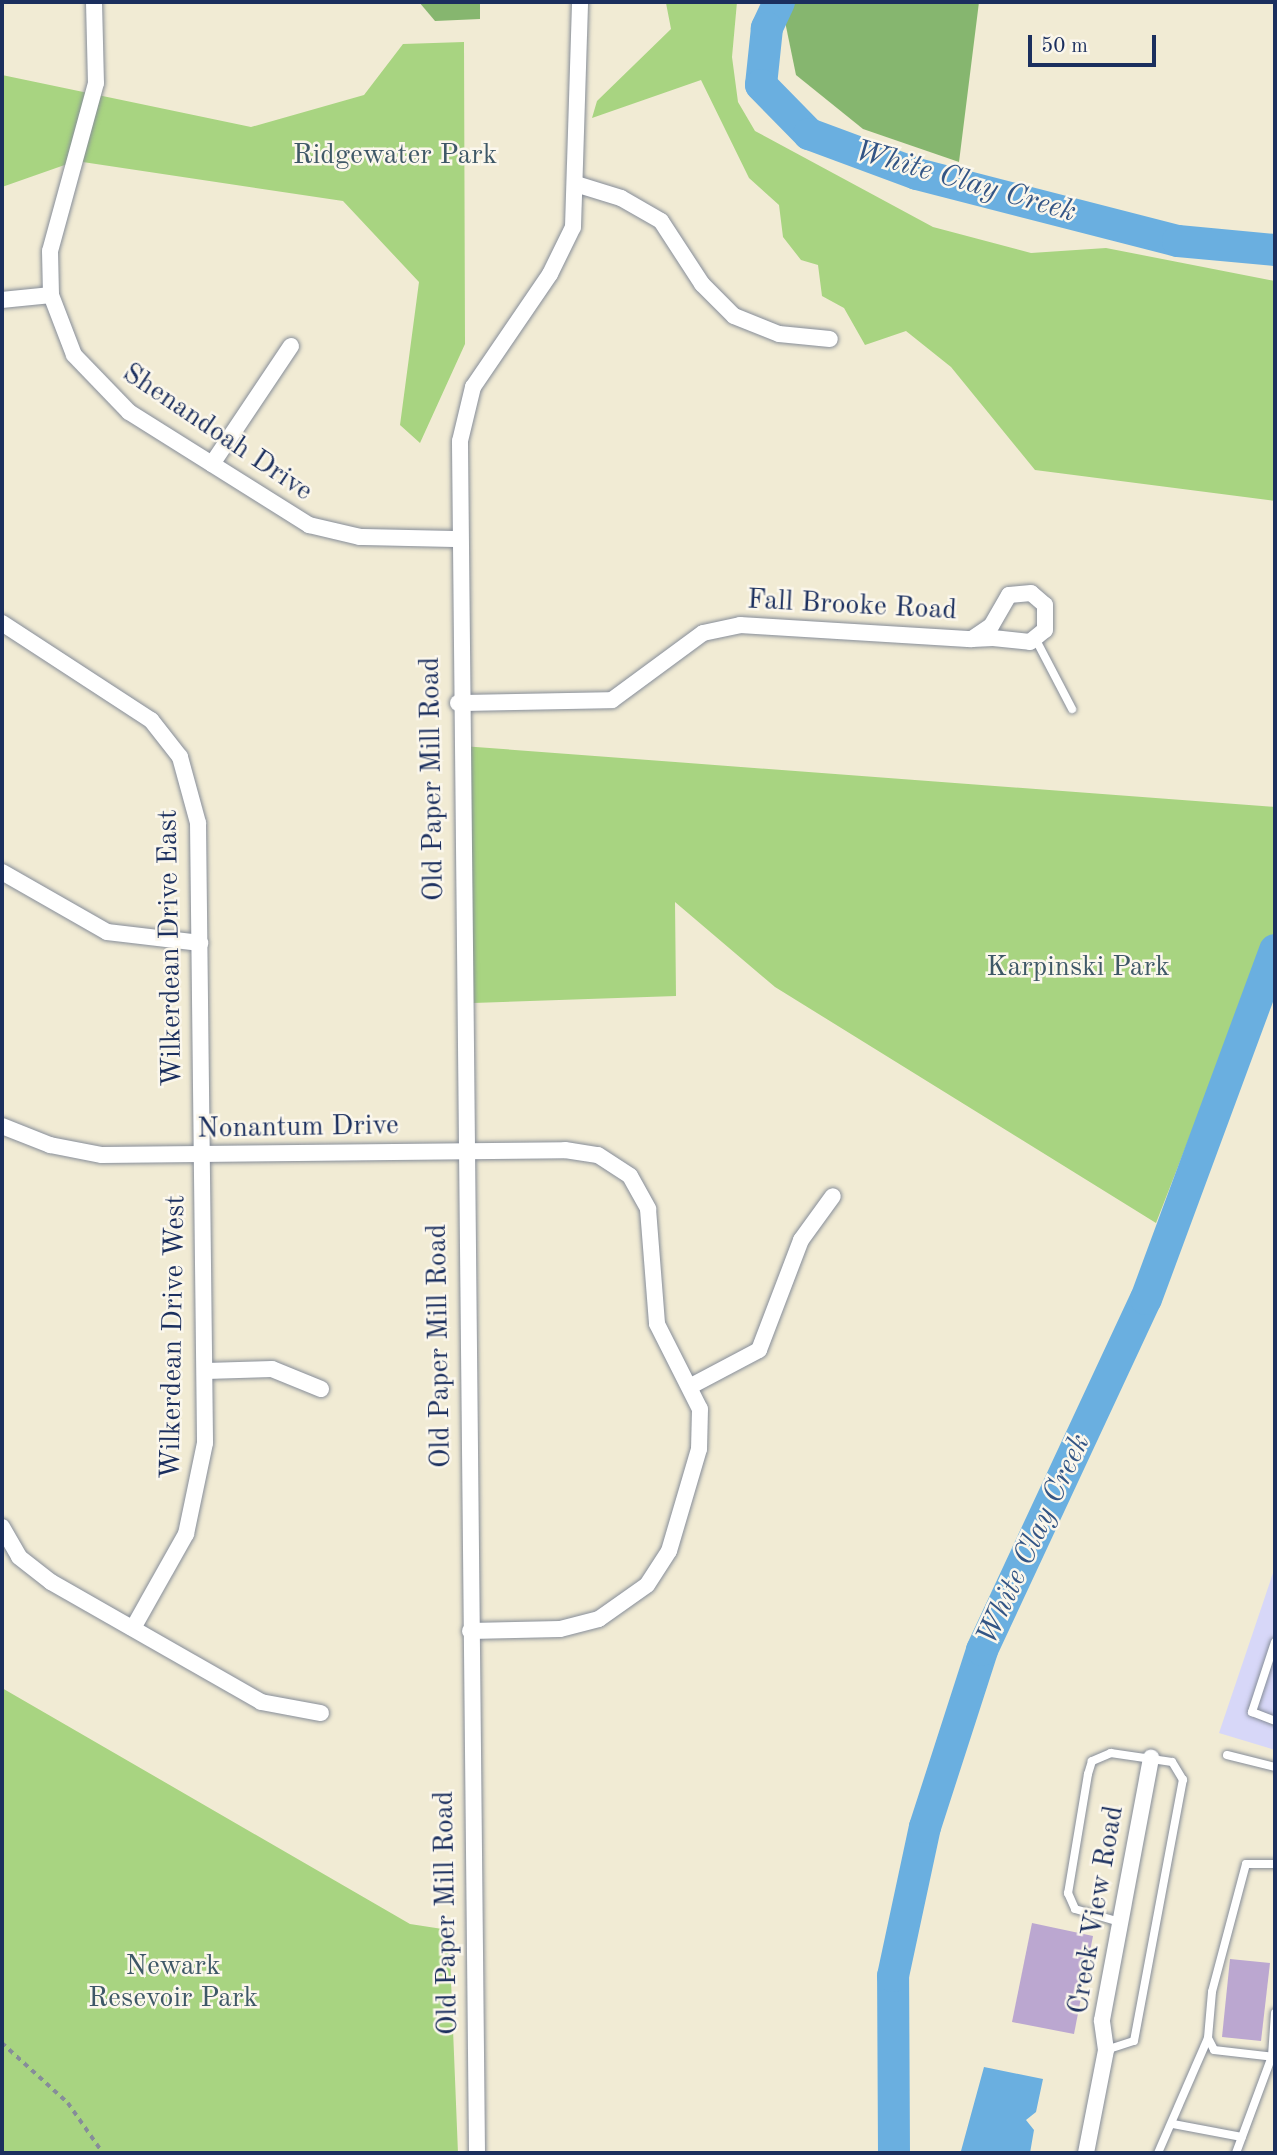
<!DOCTYPE html>
<style>
body{margin:0}
#map{position:relative;width:1277px;height:2155px;overflow:hidden;background:#f1ebd4;font-family:"Old Standard TT",serif}
div>[style]{position:absolute}
.built>*{inset:0;background:#d7d7f8}
.green>*{inset:0;background:#a8d481}
.forest>*{inset:0;background:#86b66f}
.water>*{inset:0;background:#6aafe0}
.river>*{height:32px;margin:-16px;padding:0 16px;transform-origin:16px;border-radius:16px;background:#6aafe0}
.building>*{inset:0;background:#bba7d0}
.path>*{height:3.5px;margin-top:-1.75px;transform-origin:0;background:repeating-linear-gradient(90deg,#868d99 0 5px,transparent 0 10px)}
.roads{filter:drop-shadow(0 0 2px #868d99) drop-shadow(0 0 2px #868d99)}
.service>*{height:8px;margin:-4px;padding:0 4px;transform-origin:4px;border-radius:4px;background:#fff}
.minor>*{height:16px;margin:-8px;padding:0 8px;transform-origin:8px;border-radius:8px;background:#fff}
span{translate:-50% -50%;white-space:nowrap;text-align:center;line-height:1.15;-webkit-text-stroke:5px #fbf7ec;paint-order:stroke}
.park-label{font-size:28px;color:#3e5867}
.street-label{font-size:28px;color:#1b2f5e}
.water-label{font-size:30px;color:#335585;font-style:italic}
.frame{position:absolute;inset:0;border:4px solid #1b2f5e;pointer-events:none}
.scale{position:absolute;left:1028px;top:35px;width:128px;height:32px;box-sizing:border-box;border:4px solid #1b2f5e;border-top:0;padding-left:9px;font-size:21px;line-height:24px;white-space:nowrap;color:#1b2f5e;-webkit-text-stroke:5px #fbf7ec;paint-order:stroke}
</style>
<div id="map">
<div class="built">
<div style="clip-path:polygon(1275px 1567px,1275px 1750px,1219px 1733px)"></div>
</div>
<div class="green">
<div style="clip-path:polygon(737px 2px,732px 57px,738px 102px,755px 131px,933px 227px,1031px 253px,1106px 248px,1275px 281px,1275px 501px,1035px 470px,951px 367px,906px 331px,865px 345px,844px 308px,822px 296px,818px 265px,801px 260px,783px 237px,779px 205px,749px 178px,701px 80px,592px 118px,597px 101px,671px 29px,666px 3px)"></div>
<div style="clip-path:polygon(464px 42px,465px 344px,420px 443px,400px 425px,419px 282px,343px 201px,76px 161px,2px 187px,2px 75px,251px 127px,364px 95px,403px 44px)"></div>
<div style="clip-path:polygon(462px 746px,1275px 807px,1275px 933px,1232px 1053px,1195px 1123px,1156px 1223px,775px 987px,675px 902px,676px 996px,473px 1003px)"></div>
<div style="clip-path:polygon(2px 1688px,410px 1924px,449px 1930px,458px 2153px,2px 2153px)"></div>
</div>
<div class="forest">
<div style="clip-path:polygon(419px 2px,480px 2px,480px 19px,435px 21px)"></div>
<div style="clip-path:polygon(781px 2px,979px 2px,959px 162px,863px 129px,796px 75px)"></div>
</div>
<div class="water">
<div style="clip-path:polygon(984px 2067px,1043px 2079px,1036px 2112px,1026px 2120px,1034px 2130px,1030px 2153px,961px 2151px)"></div>
</div>
<div class="river">
<div style="left:779px;top:2px;width:29px;rotate:115deg"></div>
<div style="left:767px;top:28px;width:57px;rotate:96deg"></div>
<div style="left:761px;top:85px;width:69px;rotate:45.6deg"></div>
<div style="left:809px;top:134px;width:115px;rotate:20.3deg"></div>
<div style="left:917px;top:174px;width:269px;rotate:14.4deg"></div>
<div style="left:1178px;top:241px;width:97px;rotate:5.3deg"></div>
<div style="left:894px;top:2153px;width:177px;rotate:-90.3deg"></div>
<div style="left:893px;top:1976px;width:152px;rotate:-77.9deg"></div>
<div style="left:925px;top:1827px;width:186px;rotate:-72.1deg"></div>
<div style="left:982px;top:1650px;width:387px;rotate:-65deg"></div>
<div style="left:1146px;top:1299px;width:372px;rotate:-69.7deg"></div>
</div>
<div class="building">
<div style="clip-path:polygon(1032px 1923px,1093px 1936px,1074px 2034px,1012px 2022px)"></div>
<div style="clip-path:polygon(1230px 1959px,1270px 1963px,1261px 2041px,1222px 2037px)"></div>
</div>
<div class="path">
<div style="left:2px;top:2043px;width:89px;rotate:42.3deg"></div>
<div style="left:68px;top:2103px;width:61px;rotate:55deg"></div>
</div>
<div class="roads">
<div class="service">
<div style="left:1036px;top:640px;width:78px;rotate:62.4deg"></div>
<div style="left:1275px;top:1642px;width:74px;rotate:108.2deg"></div>
<div style="left:1252px;top:1712px;width:25px;rotate:21deg"></div>
<div style="left:1227px;top:1755px;width:49px;rotate:14deg"></div>
<div style="left:1275px;top:1864px;width:29px;rotate:180deg"></div>
<div style="left:1246px;top:1864px;width:132px;rotate:104.9deg"></div>
<div style="left:1212px;top:1992px;width:46px;rotate:95deg"></div>
<div style="left:1208px;top:2038px;width:13px;rotate:63deg"></div>
<div style="left:1214px;top:2050px;width:61px;rotate:6.5deg"></div>
<div style="left:1106px;top:2050px;width:29px;rotate:-18deg"></div>
<div style="left:1134px;top:2041px;width:266px;rotate:-79.4deg"></div>
<div style="left:1183px;top:1780px;width:21px;rotate:-121deg"></div>
<div style="left:1172px;top:1762px;width:62px;rotate:-171.6deg"></div>
<div style="left:1111px;top:1753px;width:21px;rotate:157deg"></div>
<div style="left:1092px;top:1761px;width:14px;rotate:107deg"></div>
<div style="left:1088px;top:1774px;width:121px;rotate:99.5deg"></div>
<div style="left:1068px;top:1893px;width:17px;rotate:66deg"></div>
<div style="left:1075px;top:1909px;width:47px;rotate:16.1deg"></div>
<div style="left:1173px;top:2124px;width:70px;rotate:10.7deg"></div>
<div style="left:1158px;top:2153px;width:125px;rotate:-66.5deg"></div>
<div style="left:1236px;top:2153px;width:103px;rotate:-69.6deg"></div>
<div style="left:1272px;top:2056px;width:43px;rotate:-86deg"></div>
</div>
<div class="minor">
<div style="left:94px;top:2px;width:81px;rotate:88.6deg"></div>
<div style="left:96px;top:83px;width:174px;rotate:105.3deg"></div>
<div style="left:50px;top:251px;width:44px;rotate:88.7deg"></div>
<div style="left:51px;top:295px;width:64px;rotate:69deg"></div>
<div style="left:74px;top:355px;width:79px;rotate:46deg"></div>
<div style="left:129px;top:412px;width:213px;rotate:32.1deg"></div>
<div style="left:309px;top:525px;width:52px;rotate:13.2deg"></div>
<div style="left:360px;top:537px;width:97px;rotate:1.2deg"></div>
<div style="left:579px;top:185px;width:44px;rotate:17.2deg"></div>
<div style="left:621px;top:198px;width:46px;rotate:29.9deg"></div>
<div style="left:661px;top:221px;width:75px;rotate:56.9deg"></div>
<div style="left:702px;top:284px;width:45px;rotate:45deg"></div>
<div style="left:734px;top:316px;width:48px;rotate:21.8deg"></div>
<div style="left:779px;top:334px;width:51px;rotate:5.6deg"></div>
<div style="left:2px;top:300px;width:49px;rotate:-5.8deg"></div>
<div style="left:212px;top:464px;width:142px;rotate:-56.2deg"></div>
<div style="left:2px;top:623px;width:178px;rotate:33.1deg"></div>
<div style="left:151px;top:720px;width:47px;rotate:51.9deg"></div>
<div style="left:180px;top:757px;width:68px;rotate:74.7deg"></div>
<div style="left:198px;top:823px;width:620px;rotate:89.35deg"></div>
<div style="left:205px;top:1443px;width:93px;rotate:101.8deg"></div>
<div style="left:186px;top:1534px;width:108px;rotate:119.4deg"></div>
<div style="left:458px;top:703px;width:154px;rotate:-1.1deg"></div>
<div style="left:612px;top:700px;width:113px;rotate:-36.4deg"></div>
<div style="left:703px;top:633px;width:38px;rotate:-12deg"></div>
<div style="left:740px;top:625px;width:232px;rotate:3.5deg"></div>
<div style="left:972px;top:639px;width:21px;rotate:-3deg"></div>
<div style="left:993px;top:638px;width:37px;rotate:6deg"></div>
<div style="left:1030px;top:642px;width:19px;rotate:-39deg"></div>
<div style="left:1045px;top:630px;width:25px;rotate:-90deg"></div>
<div style="left:1045px;top:605px;width:18px;rotate:-139deg"></div>
<div style="left:1031px;top:593px;width:22px;rotate:175deg"></div>
<div style="left:1009px;top:595px;width:36px;rotate:120deg"></div>
<div style="left:991px;top:626px;width:23px;rotate:146deg"></div>
<div style="left:2px;top:872px;width:121px;rotate:29.7deg"></div>
<div style="left:107px;top:932px;width:94px;rotate:6.7deg"></div>
<div style="left:2px;top:1126px;width:52px;rotate:21.6deg"></div>
<div style="left:50px;top:1145px;width:53px;rotate:10.9deg"></div>
<div style="left:102px;top:1155px;width:463px;rotate:-0.6deg"></div>
<div style="left:565px;top:1150px;width:33px;rotate:9deg"></div>
<div style="left:598px;top:1155px;width:38px;rotate:33deg"></div>
<div style="left:630px;top:1176px;width:38px;rotate:61deg"></div>
<div style="left:648px;top:1209px;width:115px;rotate:85.5deg"></div>
<div style="left:657px;top:1324px;width:95px;rotate:63.2deg"></div>
<div style="left:700px;top:1409px;width:40px;rotate:91.4deg"></div>
<div style="left:699px;top:1449px;width:106px;rotate:106.4deg"></div>
<div style="left:669px;top:1551px;width:40px;rotate:122.9deg"></div>
<div style="left:647px;top:1585px;width:59px;rotate:144.7deg"></div>
<div style="left:599px;top:1619px;width:40px;rotate:165.6deg"></div>
<div style="left:560px;top:1629px;width:90px;rotate:178.7deg"></div>
<div style="left:206px;top:1371px;width:66px;rotate:-1.7deg"></div>
<div style="left:272px;top:1369px;width:53px;rotate:22.2deg"></div>
<div style="left:691px;top:1386px;width:77px;rotate:-27.9deg"></div>
<div style="left:759px;top:1350px;width:118px;rotate:-69.1deg"></div>
<div style="left:801px;top:1240px;width:54px;rotate:-54deg"></div>
<div style="left:2px;top:1527px;width:34px;rotate:60deg"></div>
<div style="left:19px;top:1557px;width:41px;rotate:38deg"></div>
<div style="left:51px;top:1582px;width:242px;rotate:29.7deg"></div>
<div style="left:261px;top:1702px;width:61px;rotate:10.4deg"></div>
<div style="left:477px;top:2153px;width:1712px;rotate:-90.57deg"></div>
<div style="left:460px;top:441px;width:56px;rotate:-76.5deg"></div>
<div style="left:473px;top:387px;width:137px;rotate:-55.7deg"></div>
<div style="left:550px;top:274px;width:52px;rotate:-63.9deg"></div>
<div style="left:573px;top:227px;width:225px;rotate:-88.2deg"></div>
<div style="left:1086px;top:2153px;width:105px;rotate:-79deg"></div>
<div style="left:1106px;top:2050px;width:30px;rotate:-98deg"></div>
<div style="left:1102px;top:2020px;width:267px;rotate:-79.4deg"></div>
</div>
</div>
<div class="park-label">
<span style="left:395px;top:156px">Ridgewater Park</span>
<span style="left:1078px;top:968px">Karpinski Park</span>
<span style="left:173px;top:1983px">Newark<br>Resevoir Park</span>
</div>
<div class="street-label">
<span style="left:217px;top:433px;rotate:34deg">Shenandoah Drive</span>
<span style="left:852px;top:606px;rotate:3deg">Fall Brooke Road</span>
<span style="left:433px;top:779px;rotate:-91deg">Old Paper Mill Road</span>
<span style="left:171px;top:948px;rotate:-91deg">Wilkerdean Drive East</span>
<span style="left:298px;top:1128px;rotate:-1deg">Nonantum Drive</span>
<span style="left:174px;top:1337px;rotate:-89deg">Wilkerdean Drive West</span>
<span style="left:440px;top:1346px;rotate:-91deg">Old Paper Mill Road</span>
<span style="left:1097px;top:1910px;rotate:-80deg">Creek View Road</span>
<span style="left:447px;top:1913px;rotate:-91deg">Old Paper Mill Road</span>
</div>
<div class="water-label">
<span style="left:965px;top:182px;rotate:16deg">White Clay Creek</span>
<span style="left:1034px;top:1540px;rotate:-65deg">White Clay Creek</span>
</div>
<div class="frame"></div>
<div class="scale">50 m</div>
</div>
